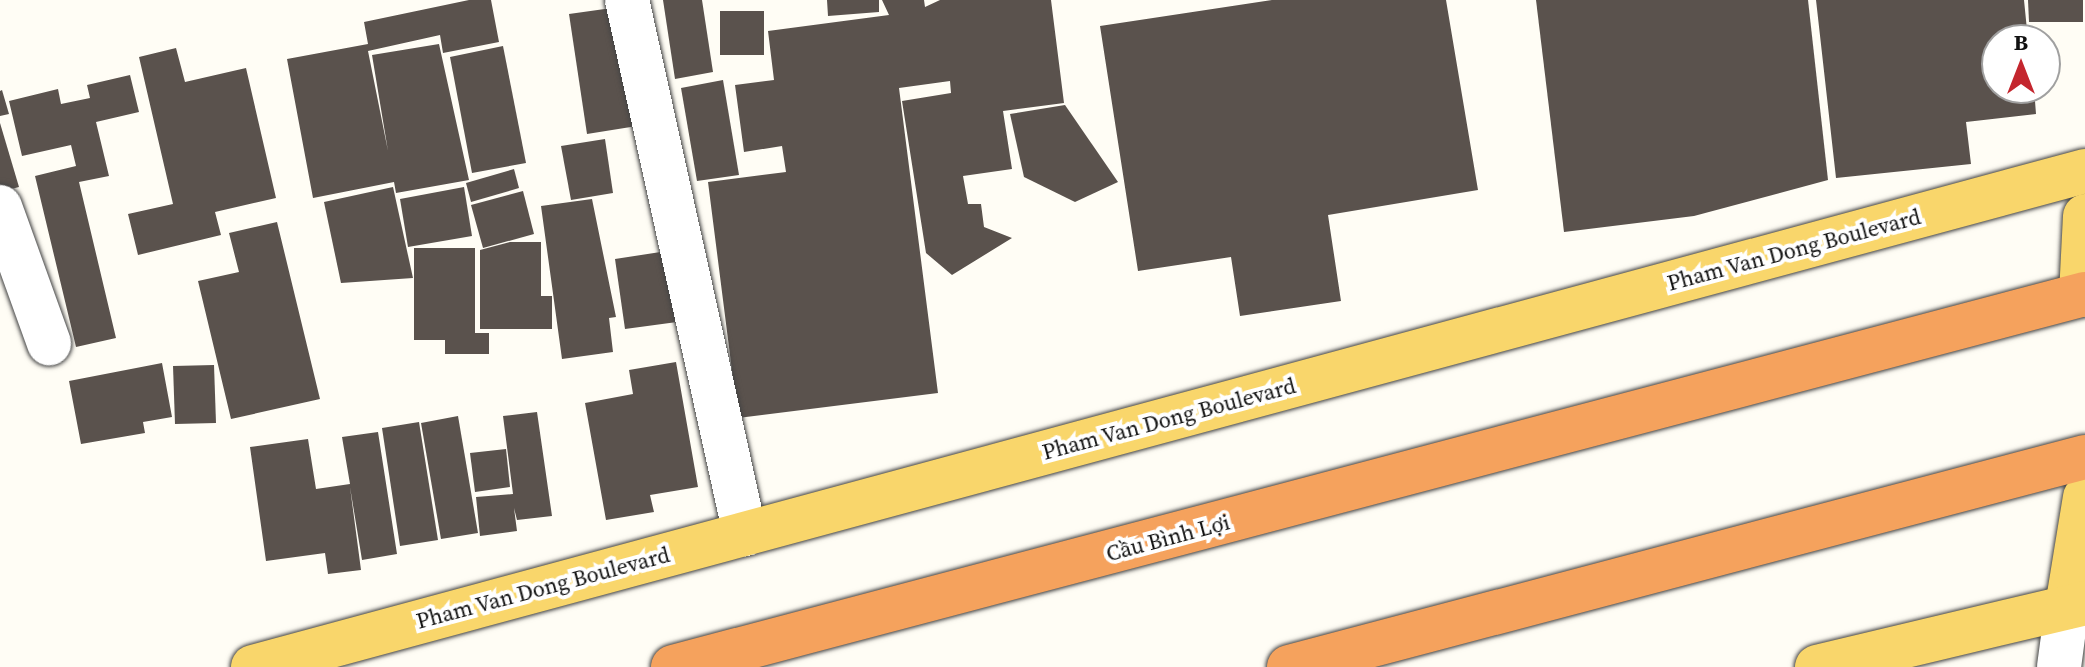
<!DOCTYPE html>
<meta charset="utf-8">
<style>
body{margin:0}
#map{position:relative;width:2085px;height:667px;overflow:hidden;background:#fffdf5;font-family:"Source Serif 4",serif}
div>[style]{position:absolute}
.building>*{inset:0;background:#5a524d}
.roads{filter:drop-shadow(0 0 2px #444) drop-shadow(0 0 2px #444)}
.minor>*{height:44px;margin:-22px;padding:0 22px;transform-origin:22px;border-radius:22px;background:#fff}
.major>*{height:44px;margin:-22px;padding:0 22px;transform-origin:22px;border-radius:22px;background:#f9d66b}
.highway>*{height:44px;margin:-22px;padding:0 22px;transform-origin:22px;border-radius:22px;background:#f5a25d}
span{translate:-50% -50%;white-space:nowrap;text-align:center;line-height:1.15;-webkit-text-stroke:8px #fff;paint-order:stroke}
.street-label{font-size:22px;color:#111}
.north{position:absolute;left:1981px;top:24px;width:80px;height:80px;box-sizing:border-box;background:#fff;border:2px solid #a0a0a0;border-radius:50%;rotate:0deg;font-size:22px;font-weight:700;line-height:32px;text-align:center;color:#111}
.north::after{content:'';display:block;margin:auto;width:28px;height:36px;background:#c4262e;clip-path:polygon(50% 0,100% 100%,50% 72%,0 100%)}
</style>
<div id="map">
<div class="building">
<div style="clip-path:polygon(469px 0,491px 0,499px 42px,443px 53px,440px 35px,368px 51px,388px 151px,372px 55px,439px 44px,469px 180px,396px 193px,394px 182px,313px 198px,287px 59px,368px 44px,364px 22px)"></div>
<div style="clip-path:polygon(663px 0,702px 0,713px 72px,675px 79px)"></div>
<div style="clip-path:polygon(827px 0,879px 0,879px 12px,828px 16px)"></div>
<div style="clip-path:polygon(882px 0,924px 0,925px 7px,940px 0,1051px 0,1064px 103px,1003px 111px,1012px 169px,963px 176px,968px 204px,981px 204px,984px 227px,1012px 238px,952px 275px,926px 253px,902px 101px,951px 93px,950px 81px,899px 88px,938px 393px,738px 418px,708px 182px,786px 172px,782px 146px,744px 152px,735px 85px,774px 80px,768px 31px,889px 15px)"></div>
<div style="clip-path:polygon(1272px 0,1446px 0,1478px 190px,1328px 215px,1341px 301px,1240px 316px,1231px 257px,1138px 271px,1100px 26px)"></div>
<div style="clip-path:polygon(1536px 0,1808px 0,1828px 180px,1694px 216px,1564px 232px)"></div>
<div style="clip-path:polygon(1816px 0,2024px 0,2028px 40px,1997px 40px,1997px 88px,2034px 88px,2036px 114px,1966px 122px,1971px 164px,1836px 178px)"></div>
<div style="clip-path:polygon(2028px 0,2083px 0,2083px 22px,2029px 22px)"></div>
<div style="clip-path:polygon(619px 7px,637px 126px,587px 134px,569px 14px)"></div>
<div style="clip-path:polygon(720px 11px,764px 11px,764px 55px,720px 55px)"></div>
<div style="clip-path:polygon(503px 46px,526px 163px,472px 173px,450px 57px)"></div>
<div style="clip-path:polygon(176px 48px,185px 82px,246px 68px,276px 198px,215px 212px,221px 235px,138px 255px,128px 214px,173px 204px,139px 57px)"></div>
<div style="clip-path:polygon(130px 75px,139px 112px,96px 122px,109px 176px,79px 182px,116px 338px,76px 347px,35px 176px,76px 166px,71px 145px,22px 156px,9px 101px,58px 89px,61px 104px,90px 98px,87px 85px)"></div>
<div style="clip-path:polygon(723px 80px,739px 175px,697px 181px,681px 88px)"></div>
<div style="clip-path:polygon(2px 90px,9px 114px,0 116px,0 91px)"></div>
<div style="clip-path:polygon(1065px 105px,1118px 182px,1075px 202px,1024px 177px,1010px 114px)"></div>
<div style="clip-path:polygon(0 123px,19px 187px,0 192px)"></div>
<div style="clip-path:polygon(605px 139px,613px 193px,571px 200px,561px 146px)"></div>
<div style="clip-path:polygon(514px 169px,519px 188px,471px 202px,466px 183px)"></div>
<div style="clip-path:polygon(393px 187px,413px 278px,341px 283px,324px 202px)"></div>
<div style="clip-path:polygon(464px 187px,472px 236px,408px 247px,400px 199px)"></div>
<div style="clip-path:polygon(523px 191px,534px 234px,483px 248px,471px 205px)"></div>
<div style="clip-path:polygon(592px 199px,616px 317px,609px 318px,613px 352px,562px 359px,541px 206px)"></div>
<div style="clip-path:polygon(277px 222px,320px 399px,231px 419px,198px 281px,239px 272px,229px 233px)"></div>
<div style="clip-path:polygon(510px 242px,541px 242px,541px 296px,552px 296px,552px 329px,480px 329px,480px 250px)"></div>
<div style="clip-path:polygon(414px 248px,475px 248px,475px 333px,489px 333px,489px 354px,445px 354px,445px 340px,414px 340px)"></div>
<div style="clip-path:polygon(667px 251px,677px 322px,625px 329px,615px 259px)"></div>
<div style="clip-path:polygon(676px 362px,698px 487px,650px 495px,654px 512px,606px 520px,585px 403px,633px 394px,629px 370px)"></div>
<div style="clip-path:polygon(162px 363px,172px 417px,143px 422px,145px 433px,81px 444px,69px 381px)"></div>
<div style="clip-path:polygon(214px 365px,216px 423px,175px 424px,173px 366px)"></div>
<div style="clip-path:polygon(537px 412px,552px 516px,517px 520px,514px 508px,517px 531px,480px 536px,476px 497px,513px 494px,503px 416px)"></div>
<div style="clip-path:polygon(458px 416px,478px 533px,441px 539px,421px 423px)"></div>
<div style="clip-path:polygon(419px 422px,438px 540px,400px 546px,382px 428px)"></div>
<div style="clip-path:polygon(378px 432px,397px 554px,362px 560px,350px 487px,361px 570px,328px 574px,325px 553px,266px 561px,250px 447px,308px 439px,316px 489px,350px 484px,342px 437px)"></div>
<div style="clip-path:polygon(506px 449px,510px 487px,475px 492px,470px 453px)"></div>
</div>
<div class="roads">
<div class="minor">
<div style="left:627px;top:0;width:547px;rotate:77.54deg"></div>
<div style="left:0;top:207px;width:145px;rotate:70.2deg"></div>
<div style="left:2059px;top:667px;width:61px;rotate:-82.4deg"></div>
</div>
<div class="major">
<div style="left:2081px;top:295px;width:79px;rotate:-87.1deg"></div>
<div style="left:2067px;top:607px;width:111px;rotate:-80.7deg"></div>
<div style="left:253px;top:667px;width:1898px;rotate:-15.15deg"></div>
<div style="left:1817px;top:667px;width:276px;rotate:-13.4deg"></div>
</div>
<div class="highway">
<div style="left:673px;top:667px;width:1460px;rotate:-14.8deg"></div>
<div style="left:1289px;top:667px;width:823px;rotate:-14.78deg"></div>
</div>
</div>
<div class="street-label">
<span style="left:1794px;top:250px;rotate:-15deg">Pham Van Dong Boulevard</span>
<span style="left:1169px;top:419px;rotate:-15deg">Pham Van Dong Boulevard</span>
<span style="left:1168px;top:538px;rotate:-15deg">Cầu Bình Lợi</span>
<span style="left:543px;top:588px;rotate:-15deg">Pham Van Dong Boulevard</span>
</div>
<div class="north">B</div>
</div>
